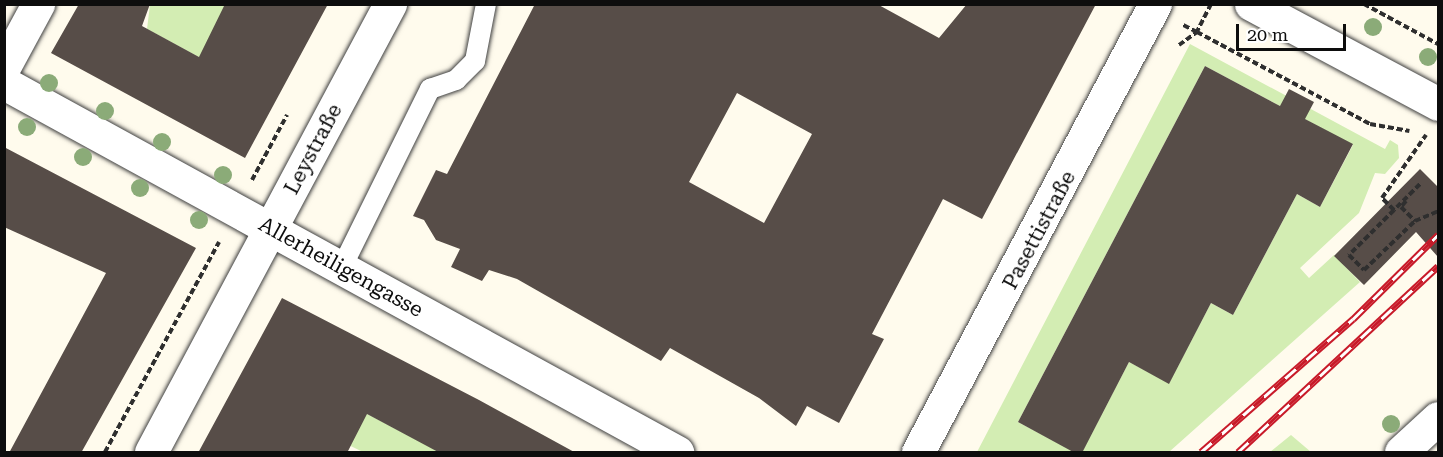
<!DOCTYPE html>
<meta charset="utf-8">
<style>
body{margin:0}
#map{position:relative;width:1443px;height:457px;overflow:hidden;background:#fffbed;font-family:"Roboto Serif",serif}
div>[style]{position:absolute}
.green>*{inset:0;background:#d3edb3}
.building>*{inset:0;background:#574d48}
.path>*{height:4px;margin-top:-2px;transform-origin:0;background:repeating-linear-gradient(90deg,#2f2f2f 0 6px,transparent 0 9px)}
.roads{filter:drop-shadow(0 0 2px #404040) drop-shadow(0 0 2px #404040)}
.service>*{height:20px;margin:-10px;padding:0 10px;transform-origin:10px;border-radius:10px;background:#fff}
.minor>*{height:33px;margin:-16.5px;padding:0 16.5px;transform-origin:16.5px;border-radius:16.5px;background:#fff}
.rail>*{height:7px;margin-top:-3.5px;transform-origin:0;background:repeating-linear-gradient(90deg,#fff 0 14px,#c81a29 0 28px);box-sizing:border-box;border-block:2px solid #c81a29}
.trees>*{width:18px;height:18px;margin:-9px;border-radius:50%;background:#8bab78}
span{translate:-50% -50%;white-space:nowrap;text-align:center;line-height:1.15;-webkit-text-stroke:6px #fff;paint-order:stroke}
.street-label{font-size:21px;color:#0d0d0d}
.frame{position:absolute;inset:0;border:6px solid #0d0d0d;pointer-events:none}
.scale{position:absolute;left:1236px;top:24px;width:110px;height:27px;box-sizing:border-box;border:3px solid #0d0d0d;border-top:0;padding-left:8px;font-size:18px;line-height:21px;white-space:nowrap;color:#0d0d0d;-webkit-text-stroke:4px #fff;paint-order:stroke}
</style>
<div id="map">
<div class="green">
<div style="clip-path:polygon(150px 5px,225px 5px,219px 68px,147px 29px)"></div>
<div style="clip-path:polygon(1190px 44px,1385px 149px,1390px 140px,1398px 145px,1399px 158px,1385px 174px,1375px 173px,1359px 213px,1300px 268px,1309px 278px,1334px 255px,1360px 282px,1169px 452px,1082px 452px,1129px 362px,1169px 383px,1211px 303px,1233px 315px,1297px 194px,1320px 207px,1353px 145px,1205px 66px,1018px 422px,1075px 452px,977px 452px)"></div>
<div style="clip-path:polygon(308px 383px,440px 452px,363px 452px,330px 436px)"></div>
<div style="clip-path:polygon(1291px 435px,1311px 452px,1270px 452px)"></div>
</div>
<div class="building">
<div style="clip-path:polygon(79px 4px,150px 4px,142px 26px,199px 57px,225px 4px,328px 4px,245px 158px,51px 53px)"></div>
<div style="clip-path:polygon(evenodd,535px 4px,877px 4px,939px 38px,967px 4px,1096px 4px,982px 219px,943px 199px,872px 334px,884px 339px,839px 423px,807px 406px,796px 426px,759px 398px,670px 348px,661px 361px,517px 279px,489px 270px,482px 281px,451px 267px,460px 249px,436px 240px,424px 220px,413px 216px,436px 170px,447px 174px,535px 4px,737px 93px,812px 134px,764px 223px,689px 182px,737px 93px)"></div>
<div style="clip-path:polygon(1205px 66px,1280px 106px,1289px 89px,1314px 102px,1305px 119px,1353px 144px,1320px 207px,1297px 194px,1233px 315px,1211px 303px,1169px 384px,1129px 362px,1082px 453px,1075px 453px,1018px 422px)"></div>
<div style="clip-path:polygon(4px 147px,196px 248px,81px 453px,9px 453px,106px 273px,4px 227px)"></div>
<div style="clip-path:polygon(1420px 169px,1438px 187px,1438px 257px,1416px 232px,1364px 285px,1334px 256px)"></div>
<div style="clip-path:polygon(282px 298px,479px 400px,576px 453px,440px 453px,367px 414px,347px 453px,198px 453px)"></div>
</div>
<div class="path">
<div style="left:1211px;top:4px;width:31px;rotate:117deg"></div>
<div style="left:1197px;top:32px;width:196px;rotate:28deg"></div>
<div style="left:1370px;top:124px;width:40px;rotate:10deg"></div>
<div style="left:1364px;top:4px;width:84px;rotate:28.4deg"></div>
<div style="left:1179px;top:45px;width:22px;rotate:-36deg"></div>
<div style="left:1197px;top:32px;width:16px;rotate:-153deg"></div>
<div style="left:252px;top:180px;width:74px;rotate:-61.7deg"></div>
<div style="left:1420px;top:184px;width:37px;rotate:135deg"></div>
<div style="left:1394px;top:210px;width:17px;rotate:-135deg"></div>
<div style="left:1382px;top:198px;width:77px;rotate:-55.1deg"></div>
<div style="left:1406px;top:201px;width:8px;rotate:130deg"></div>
<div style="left:1401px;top:207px;width:20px;rotate:45deg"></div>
<div style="left:1415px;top:221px;width:25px;rotate:-23deg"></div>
<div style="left:1394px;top:210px;width:64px;rotate:135deg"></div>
<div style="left:1349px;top:255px;width:21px;rotate:45deg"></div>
<div style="left:1364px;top:270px;width:71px;rotate:-43.9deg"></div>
<div style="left:105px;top:452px;width:239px;rotate:-61.5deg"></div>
</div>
<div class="roads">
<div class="service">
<div style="left:342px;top:267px;width:199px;rotate:-63.7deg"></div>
<div style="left:430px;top:89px;width:28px;rotate:-19deg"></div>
<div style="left:456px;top:80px;width:27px;rotate:-45deg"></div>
<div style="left:475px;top:61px;width:58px;rotate:-79.1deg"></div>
</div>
<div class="minor">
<div style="left:1251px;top:4px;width:212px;rotate:28.1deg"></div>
<div style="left:4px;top:67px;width:72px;rotate:-61.6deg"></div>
<div style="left:4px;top:83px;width:768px;rotate:28.74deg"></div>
<div style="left:151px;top:452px;width:508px;rotate:-61.92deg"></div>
<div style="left:918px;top:452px;width:507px;rotate:-62.12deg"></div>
<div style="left:1401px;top:452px;width:50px;rotate:-42.6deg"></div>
</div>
</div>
<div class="rail">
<div style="left:1201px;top:452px;width:202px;rotate:-41.2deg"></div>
<div style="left:1353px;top:319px;width:120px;rotate:-44.7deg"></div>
<div style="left:1238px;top:452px;width:273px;rotate:-42.9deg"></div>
</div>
<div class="trees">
<div style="left:1373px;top:27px"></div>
<div style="left:1428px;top:57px"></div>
<div style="left:49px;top:83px"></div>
<div style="left:105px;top:111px"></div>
<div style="left:27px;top:127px"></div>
<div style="left:162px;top:142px"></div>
<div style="left:83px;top:157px"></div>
<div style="left:223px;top:175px"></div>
<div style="left:140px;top:188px"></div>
<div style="left:199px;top:220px"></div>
<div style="left:1391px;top:424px"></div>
</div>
<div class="street-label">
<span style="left:313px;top:149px;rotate:-62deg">Leystraße</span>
<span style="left:1039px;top:230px;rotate:-62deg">Pasettistraße</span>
<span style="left:341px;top:267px;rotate:29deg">Allerheiligengasse</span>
</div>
<div class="frame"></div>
<div class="scale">20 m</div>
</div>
